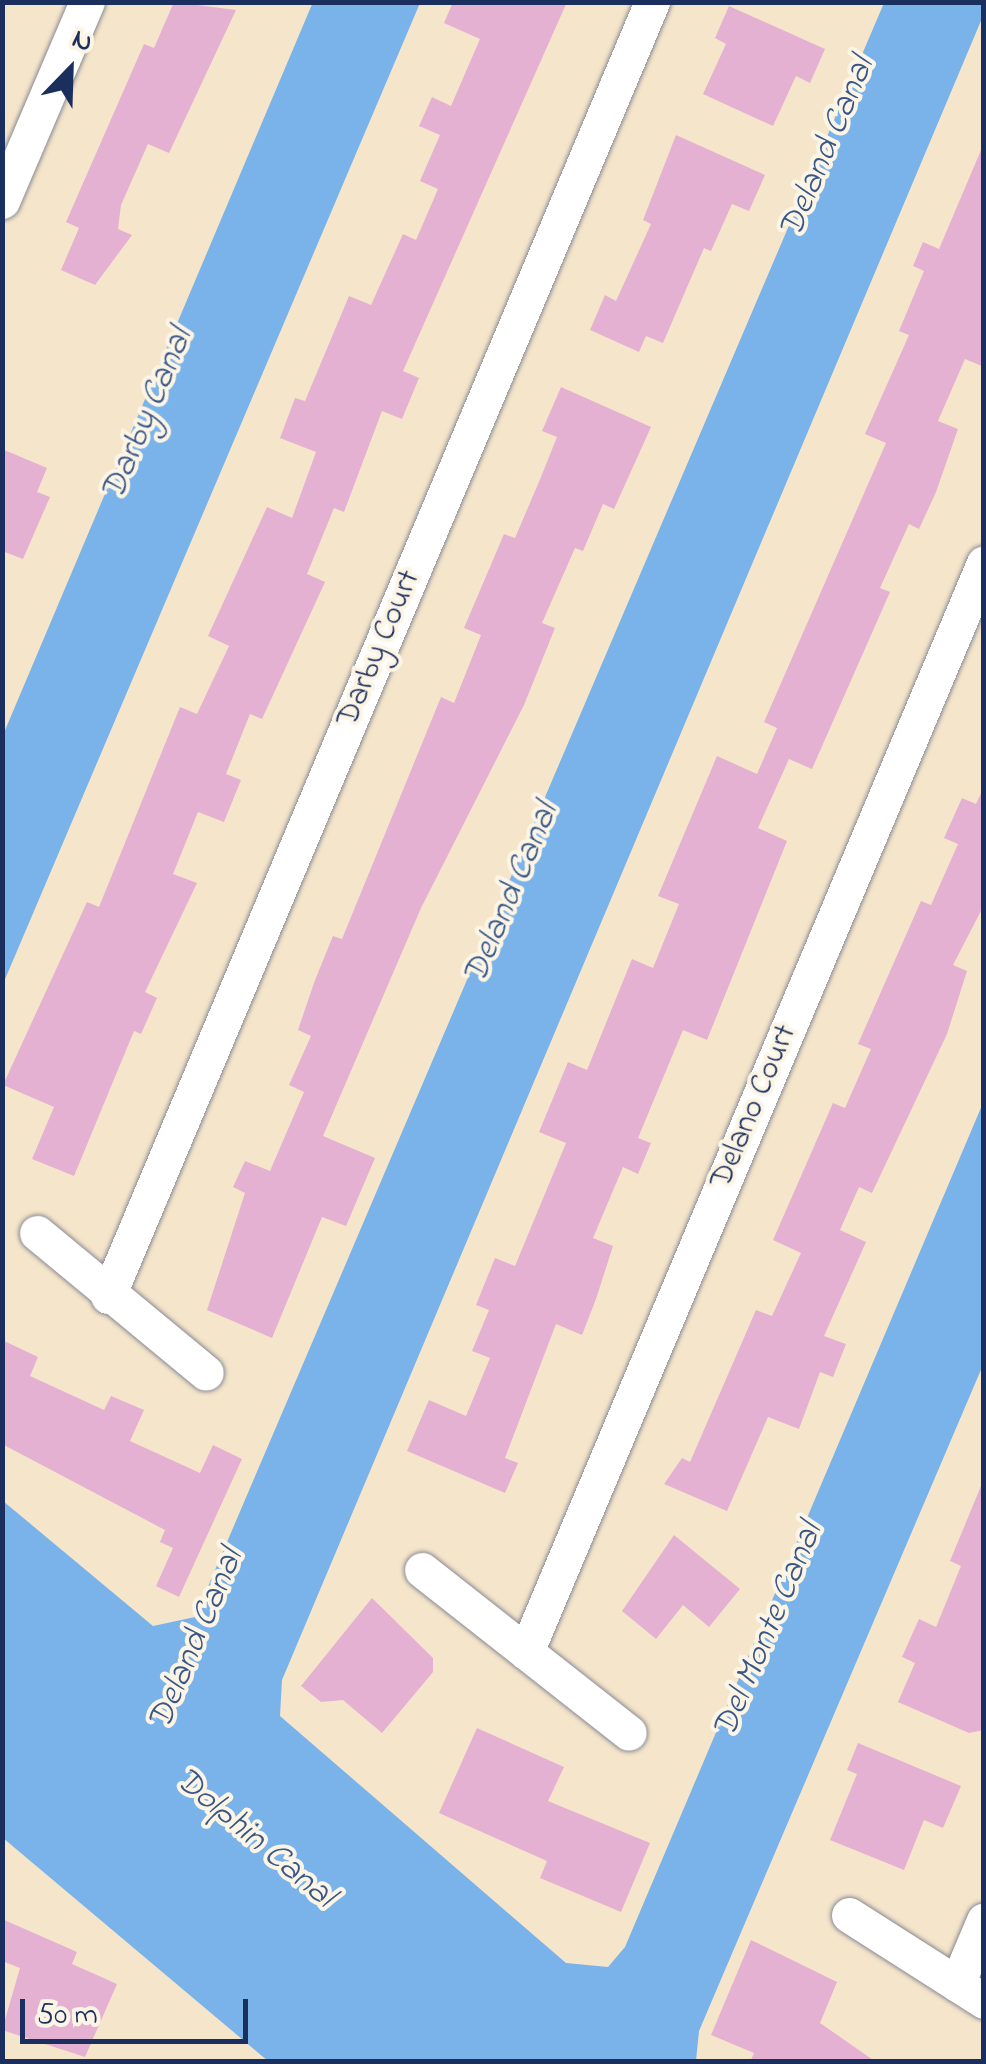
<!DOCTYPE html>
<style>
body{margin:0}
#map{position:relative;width:986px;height:2064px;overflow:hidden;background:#f5e5ca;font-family:"Indie Flower",sans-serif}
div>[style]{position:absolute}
.water>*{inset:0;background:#7ab3ea}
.building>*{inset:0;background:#e5b1d3}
.roads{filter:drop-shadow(0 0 2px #888a94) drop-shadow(0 0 2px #888a94)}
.minor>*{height:35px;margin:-17.5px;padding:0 17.5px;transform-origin:17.5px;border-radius:17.5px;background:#fff}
span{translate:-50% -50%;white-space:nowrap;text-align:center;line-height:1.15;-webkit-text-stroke:8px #fcf5e5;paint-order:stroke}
.street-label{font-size:32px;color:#1b2f5e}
.water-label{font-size:35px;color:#385788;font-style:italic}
.frame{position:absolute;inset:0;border:5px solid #1b2f5e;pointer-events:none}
.north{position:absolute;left:20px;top:20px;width:100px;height:100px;-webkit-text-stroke:8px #fcf5e5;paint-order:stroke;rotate:23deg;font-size:28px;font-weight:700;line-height:40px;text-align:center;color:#1b2f5e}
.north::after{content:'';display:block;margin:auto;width:35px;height:45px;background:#1b2f5e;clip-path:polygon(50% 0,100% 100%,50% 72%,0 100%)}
.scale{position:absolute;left:20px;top:1999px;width:228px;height:45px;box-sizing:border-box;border:5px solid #1b2f5e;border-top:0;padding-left:12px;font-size:30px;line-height:35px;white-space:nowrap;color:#1b2f5e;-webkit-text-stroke:8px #fcf5e5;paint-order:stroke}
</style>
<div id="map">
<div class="water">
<div style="clip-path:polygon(313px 2px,420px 3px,3px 984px,3px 735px)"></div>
<div style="clip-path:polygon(884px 3px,983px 3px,983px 16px,282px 1680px,280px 1716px,566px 1963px,608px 1967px,625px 1947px,983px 1103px,983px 1365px,699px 2031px,696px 2061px,268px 2061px,3px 1838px,3px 1501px,153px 1626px,195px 1617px)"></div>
</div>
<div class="building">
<div style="clip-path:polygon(174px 2px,236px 10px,169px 153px,148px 144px,121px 205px,118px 229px,132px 235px,95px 285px,61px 270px,79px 228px,66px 222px,144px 44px,154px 48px)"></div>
<div style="clip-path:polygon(453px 2px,567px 2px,403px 371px,419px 378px,402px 419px,382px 411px,344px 512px,334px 508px,307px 574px,325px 582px,262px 719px,250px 714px,226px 774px,241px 780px,224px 822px,198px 812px,173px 874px,197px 883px,145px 992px,157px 998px,141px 1034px,134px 1031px,74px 1176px,32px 1159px,54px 1107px,3px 1085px,87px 902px,99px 907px,180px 707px,197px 714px,229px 646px,208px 636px,267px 507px,292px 518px,316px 452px,280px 438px,295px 398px,305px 401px,349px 296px,371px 305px,403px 234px,416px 240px,438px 189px,420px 181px,440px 135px,419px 126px,432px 97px,451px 106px,480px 39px,444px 23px)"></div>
<div style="clip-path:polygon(729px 6px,825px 49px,810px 83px,796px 76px,773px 126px,703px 94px,726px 44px,715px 38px)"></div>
<div style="clip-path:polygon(676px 135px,765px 175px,749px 211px,732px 204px,711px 251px,704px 248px,663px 343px,646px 336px,639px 352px,590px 330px,605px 295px,616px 301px,651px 224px,643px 220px)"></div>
<div style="clip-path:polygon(984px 143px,984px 367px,965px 359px,938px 421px,958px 429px,936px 492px,919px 529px,909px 524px,880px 588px,890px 592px,812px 769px,789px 759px,758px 828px,787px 841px,707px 1040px,683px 1030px,638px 1138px,651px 1143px,638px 1174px,623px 1167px,593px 1238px,613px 1246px,596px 1299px,582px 1335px,556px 1324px,505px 1458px,518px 1463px,505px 1493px,407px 1451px,429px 1400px,466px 1416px,490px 1358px,472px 1351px,489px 1310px,476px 1305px,495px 1258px,515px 1266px,566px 1143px,539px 1132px,568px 1062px,587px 1070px,632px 959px,653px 968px,679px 904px,658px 896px,717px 756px,757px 774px,777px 728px,764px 722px,886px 443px,865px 434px,909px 335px,899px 331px,924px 271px,913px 266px,923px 242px,939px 249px)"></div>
<div style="clip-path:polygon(561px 387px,651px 427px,614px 509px,603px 504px,583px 551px,575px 548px,542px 623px,555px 628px,524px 705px,421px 908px,323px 1136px,375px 1158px,346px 1226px,322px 1217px,272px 1338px,207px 1310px,245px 1193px,233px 1187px,245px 1161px,270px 1171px,304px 1092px,289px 1085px,311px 1036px,298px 1030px,315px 980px,333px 936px,342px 939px,441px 697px,454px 703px,481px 635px,464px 628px,504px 534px,515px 538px,541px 477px,557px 437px,542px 431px)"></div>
<div style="clip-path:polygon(2px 449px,47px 468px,37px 492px,50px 497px,23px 559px,2px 551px)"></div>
<div style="clip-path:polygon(984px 787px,984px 905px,953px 965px,967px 971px,947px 1034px,872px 1193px,859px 1187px,840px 1230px,866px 1242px,824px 1336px,846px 1344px,833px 1377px,820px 1372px,799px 1429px,768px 1417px,727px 1511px,664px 1484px,682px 1458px,690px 1462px,756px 1310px,772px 1316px,801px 1253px,773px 1240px,833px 1103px,845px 1108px,871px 1049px,858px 1044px,921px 901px,931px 905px,958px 844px,944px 838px,962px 798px,976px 804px)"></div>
<div style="clip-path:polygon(2px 1340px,38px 1357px,30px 1376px,104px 1410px,111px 1396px,144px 1410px,130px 1441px,200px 1473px,213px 1445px,242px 1459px,179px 1597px,156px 1586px,173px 1548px,160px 1542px,165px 1530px,2px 1444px)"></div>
<div style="clip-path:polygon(983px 1481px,984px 1730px,969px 1733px,898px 1702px,915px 1663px,902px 1657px,919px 1619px,936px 1627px,961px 1566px,950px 1561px)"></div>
<div style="clip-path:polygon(674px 1535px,740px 1589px,709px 1627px,683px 1605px,656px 1639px,622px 1611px)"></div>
<div style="clip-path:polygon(372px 1598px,433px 1658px,433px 1672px,382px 1733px,343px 1700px,321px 1702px,301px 1686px)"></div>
<div style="clip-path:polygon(477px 1728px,564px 1767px,548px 1801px,650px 1843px,621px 1912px,540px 1878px,547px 1861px,439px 1813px)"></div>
<div style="clip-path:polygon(858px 1743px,961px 1786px,943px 1828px,924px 1820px,904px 1870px,830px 1840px,857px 1774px,847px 1770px)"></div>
<div style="clip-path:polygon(2px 1919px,77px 1952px,72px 1964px,117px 1984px,85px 2057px,2px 2030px,20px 1968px,2px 1961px)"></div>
<div style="clip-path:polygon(751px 1940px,837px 1982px,820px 2023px,876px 2062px,750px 2062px,754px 2053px,711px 2035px)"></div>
</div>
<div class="roads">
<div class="minor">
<div style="left:2px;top:201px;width:216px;rotate:-66.9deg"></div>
<div style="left:37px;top:1233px;width:219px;rotate:39.6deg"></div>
<div style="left:108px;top:1296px;width:1404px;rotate:-67.2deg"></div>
<div style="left:422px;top:1570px;width:263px;rotate:38.2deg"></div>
<div style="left:526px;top:1652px;width:1181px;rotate:-67.19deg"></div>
<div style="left:849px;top:1915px;width:160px;rotate:32.5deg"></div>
<div style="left:957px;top:1984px;width:69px;rotate:-67.1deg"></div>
</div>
</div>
<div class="street-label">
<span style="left:380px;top:649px;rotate:-67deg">Darby Court</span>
<span style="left:755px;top:1107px;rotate:-67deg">Delano Court</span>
</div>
<div class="water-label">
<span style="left:828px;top:148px;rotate:-67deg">Deland Canal</span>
<span style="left:148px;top:415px;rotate:-67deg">Darby Canal</span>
<span style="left:512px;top:894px;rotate:-67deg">Deland Canal</span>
<span style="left:769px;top:1631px;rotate:-67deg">Del Monte Canal</span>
<span style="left:197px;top:1640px;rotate:-67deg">Deland Canal</span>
<span style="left:254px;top:1839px;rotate:40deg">Dolphin Canal</span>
</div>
<div class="frame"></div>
<div class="north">N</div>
<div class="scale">50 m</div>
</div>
